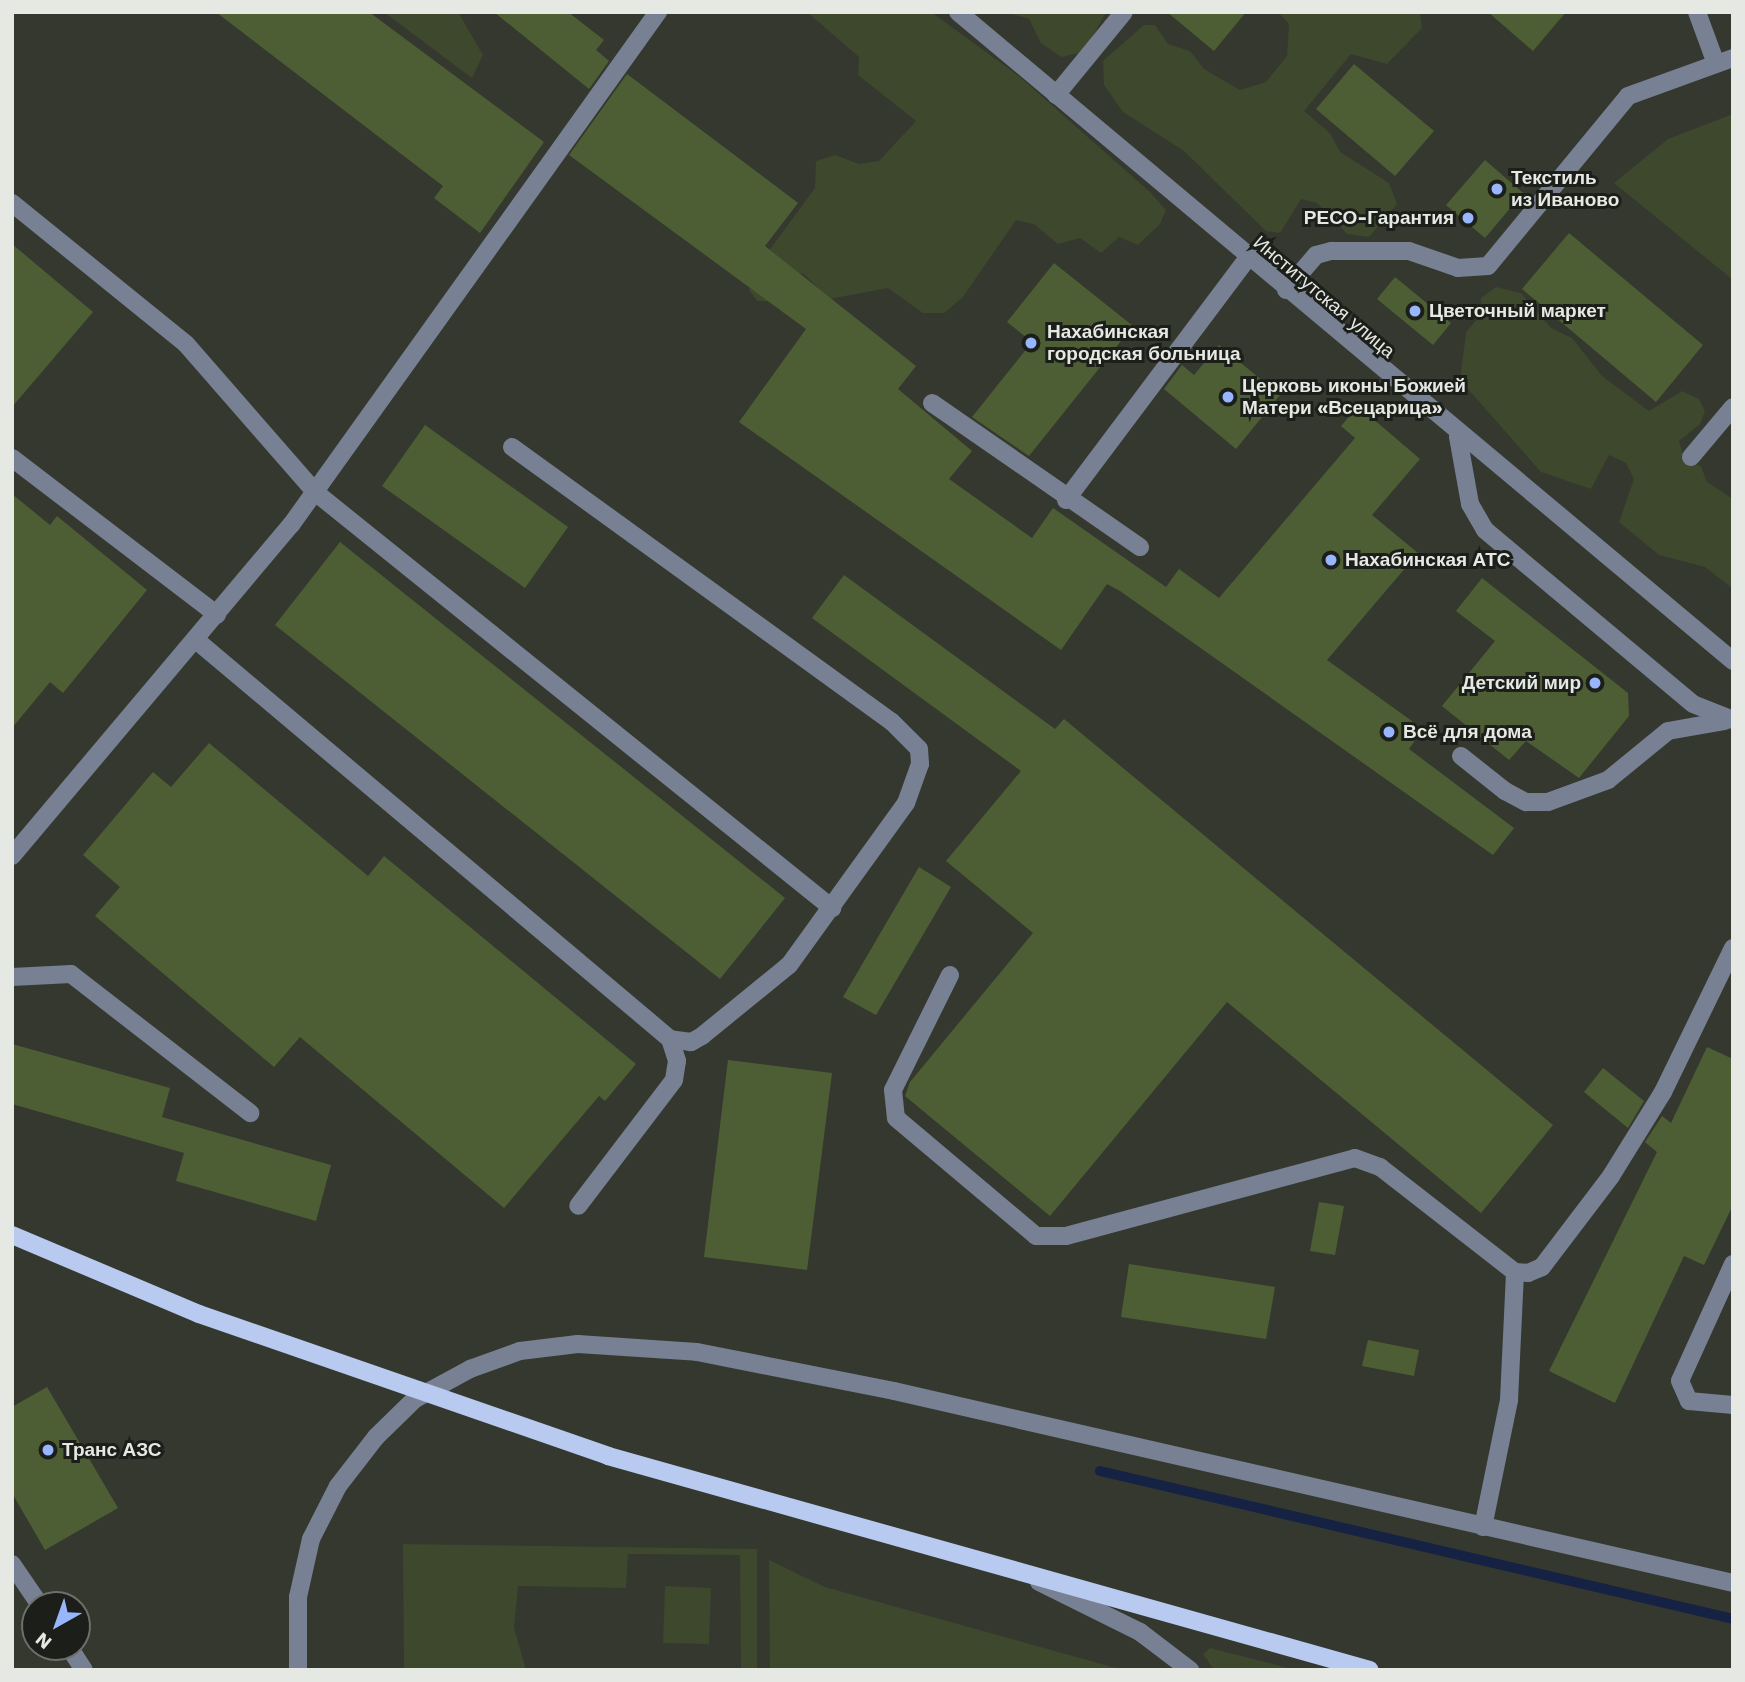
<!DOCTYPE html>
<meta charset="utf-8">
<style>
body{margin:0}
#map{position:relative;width:1745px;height:1682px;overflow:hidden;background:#34382e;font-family:"Work Sans",sans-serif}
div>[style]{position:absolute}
.green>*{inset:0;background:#3d482d}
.stream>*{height:10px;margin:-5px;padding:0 5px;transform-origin:5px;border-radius:5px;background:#152244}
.building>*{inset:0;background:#4e5e34}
.minor>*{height:18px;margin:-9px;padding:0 9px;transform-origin:9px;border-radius:9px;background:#788093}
.major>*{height:18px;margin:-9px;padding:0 9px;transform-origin:9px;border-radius:9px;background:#b9caf0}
.dots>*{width:19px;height:19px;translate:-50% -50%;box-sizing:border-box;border:4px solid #1c1e1a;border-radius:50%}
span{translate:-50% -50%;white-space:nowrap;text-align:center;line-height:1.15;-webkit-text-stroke:6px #1c1e1a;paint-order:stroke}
.poi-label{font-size:19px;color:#e6e9e3;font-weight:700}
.left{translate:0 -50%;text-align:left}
.right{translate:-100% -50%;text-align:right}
.street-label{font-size:19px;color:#e6e9e3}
.frame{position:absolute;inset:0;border:14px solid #e6e9e3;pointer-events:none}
.north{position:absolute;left:21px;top:1591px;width:70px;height:70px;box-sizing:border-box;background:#1c1e1a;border:2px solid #6d6f6a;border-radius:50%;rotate:220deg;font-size:19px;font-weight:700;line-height:28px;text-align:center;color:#e6e9e3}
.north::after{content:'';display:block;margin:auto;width:24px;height:32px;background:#97b6fd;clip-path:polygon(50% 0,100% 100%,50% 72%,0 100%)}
</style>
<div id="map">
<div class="green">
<div style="clip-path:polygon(384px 12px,458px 12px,483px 55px,472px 78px)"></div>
<div style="clip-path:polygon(807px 12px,931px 12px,1020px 77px,1150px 192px,1166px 210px,1160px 224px,1138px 245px,1119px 237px,1101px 253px,1080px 238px,1058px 244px,1034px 224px,1016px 220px,963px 297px,944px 313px,923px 313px,888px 288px,829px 299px,804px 274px,793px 273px,773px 301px,757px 301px,749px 290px,754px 271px,815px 188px,816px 161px,835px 155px,859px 164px,879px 161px,916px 121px,858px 75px,859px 57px)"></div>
<div style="clip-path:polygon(1006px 12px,1106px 12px,1084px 52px,1061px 57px,1041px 43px,1029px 19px)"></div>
<div style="clip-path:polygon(1278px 12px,1420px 12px,1422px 28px,1387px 64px,1351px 54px,1304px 111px,1330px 133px,1340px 152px,1389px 183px,1397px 204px,1369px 237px,1347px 234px,1317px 203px,1301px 199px,1280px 233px,1266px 231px,1184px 151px,1123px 112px,1104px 85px,1103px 61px,1144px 25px,1155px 25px,1168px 44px,1190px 51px,1204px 69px,1240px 90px,1266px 82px,1287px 56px,1289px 24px)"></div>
<div style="clip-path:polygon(1733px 114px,1733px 280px,1614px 183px,1668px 139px)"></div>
<div style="clip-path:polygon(1496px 287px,1521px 293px,1551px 328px,1572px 338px,1602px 376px,1649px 411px,1682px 391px,1699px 399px,1705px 411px,1700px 424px,1679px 441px,1685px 461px,1701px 466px,1707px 482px,1733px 499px,1733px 589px,1705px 567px,1659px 555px,1619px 522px,1634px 479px,1626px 463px,1609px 455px,1591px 489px,1541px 472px,1460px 380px,1466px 332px,1480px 316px,1481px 298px)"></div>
<div style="clip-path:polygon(403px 1544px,757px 1549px,757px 1670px,741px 1670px,740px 1555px,628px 1554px,626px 1588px,518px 1586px,514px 1628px,526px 1670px,404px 1670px)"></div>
<div style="clip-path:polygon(769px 1560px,825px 1587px,1123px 1670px,770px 1670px)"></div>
<div style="clip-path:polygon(665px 1586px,711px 1588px,709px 1644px,663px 1643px)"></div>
<div style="clip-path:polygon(1210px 1648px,1296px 1670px,1214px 1670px,1203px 1654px)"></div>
</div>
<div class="stream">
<div style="left:1100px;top:1471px;width:650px;rotate:13.16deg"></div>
</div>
<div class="building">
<div style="clip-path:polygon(216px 12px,369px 12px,544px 142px,480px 233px,434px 198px,443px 186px)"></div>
<div style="clip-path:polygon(494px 12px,568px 12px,604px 40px,596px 50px,609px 61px,589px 89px)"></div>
<div style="clip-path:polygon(1167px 12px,1246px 12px,1214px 51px)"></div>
<div style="clip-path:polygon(1488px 12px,1566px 12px,1533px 51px)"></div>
<div style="clip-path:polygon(1354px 64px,1434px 131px,1395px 176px,1316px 109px)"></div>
<div style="clip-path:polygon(627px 74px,798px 203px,765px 246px,916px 366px,898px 389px,972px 451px,949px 479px,1032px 538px,1053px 508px,1166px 587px,1179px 569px,1219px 598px,1355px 438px,1341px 426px,1358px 406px,1420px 459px,1372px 515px,1418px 553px,1327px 660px,1423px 729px,1409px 749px,1514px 828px,1493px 855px,1120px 591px,1107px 584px,1061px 650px,739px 422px,806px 329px,569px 155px)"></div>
<div style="clip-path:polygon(1485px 160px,1523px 193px,1485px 238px,1446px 205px)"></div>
<div style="clip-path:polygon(1569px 233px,1703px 345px,1656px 402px,1522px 289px)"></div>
<div style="clip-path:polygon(12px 244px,93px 312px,12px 407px)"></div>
<div style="clip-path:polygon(1054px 263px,1133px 326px,1029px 456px,972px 417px,1032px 342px,1007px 322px)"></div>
<div style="clip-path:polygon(1395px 277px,1451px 323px,1433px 345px,1377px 299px)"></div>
<div style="clip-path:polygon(1219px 345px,1280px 395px,1236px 449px,1164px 389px,1182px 365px,1194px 375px)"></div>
<div style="clip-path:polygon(425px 425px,568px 527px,525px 588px,382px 486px)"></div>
<div style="clip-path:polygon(12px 494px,50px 525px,57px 516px,147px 590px,63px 693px,50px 682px,12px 728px)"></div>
<div style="clip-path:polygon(340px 542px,785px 898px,720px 979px,275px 625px)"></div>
<div style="clip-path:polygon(844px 575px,1055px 729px,1064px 719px,1553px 1125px,1481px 1213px,1227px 1002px,1050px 1216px,905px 1096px,910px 1082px,1033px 933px,946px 861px,1021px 771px,812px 618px)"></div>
<div style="clip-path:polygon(1482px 578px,1628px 693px,1629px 716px,1579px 778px,1526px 741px,1509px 760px,1442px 706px,1495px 641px,1456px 611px)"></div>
<div style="clip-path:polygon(209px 743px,368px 876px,384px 856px,636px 1064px,605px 1101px,599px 1096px,504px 1208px,300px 1037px,274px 1067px,95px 916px,120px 887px,83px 855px,153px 772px,171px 787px)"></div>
<div style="clip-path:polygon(919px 867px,951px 887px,876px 1015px,843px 997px)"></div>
<div style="clip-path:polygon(12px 1044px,170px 1088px,162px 1117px,331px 1165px,316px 1221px,176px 1181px,184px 1153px,12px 1104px)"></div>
<div style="clip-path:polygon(1707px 1047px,1733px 1059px,1733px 1205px,1704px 1265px,1684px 1256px,1615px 1403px,1549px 1371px,1657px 1152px,1645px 1142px,1662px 1116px,1671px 1123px)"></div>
<div style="clip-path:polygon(728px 1060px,832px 1073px,807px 1270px,704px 1257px)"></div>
<div style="clip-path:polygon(1603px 1068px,1644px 1101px,1628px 1128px,1584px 1092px)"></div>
<div style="clip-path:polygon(1319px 1202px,1344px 1206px,1335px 1255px,1310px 1251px)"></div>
<div style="clip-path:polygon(1129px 1264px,1275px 1287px,1266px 1339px,1121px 1317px)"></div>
<div style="clip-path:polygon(1368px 1340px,1419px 1350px,1414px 1376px,1362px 1366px)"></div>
<div style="clip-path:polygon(47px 1387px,118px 1508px,45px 1550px,12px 1493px,12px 1407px)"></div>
</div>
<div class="minor">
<div style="left:958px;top:12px;width:1011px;rotate:39.94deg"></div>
<div style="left:1697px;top:12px;width:52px;rotate:69.8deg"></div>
<div style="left:1056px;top:95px;width:107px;rotate:-50.7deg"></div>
<div style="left:12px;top:203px;width:224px;rotate:39deg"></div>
<div style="left:186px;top:344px;width:196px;rotate:48.9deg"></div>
<div style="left:315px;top:492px;width:664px;rotate:38.82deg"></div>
<div style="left:1286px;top:290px;width:46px;rotate:-49.4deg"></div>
<div style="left:1316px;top:255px;width:16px;rotate:-15deg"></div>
<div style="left:1331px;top:251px;width:78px"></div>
<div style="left:1409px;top:251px;width:52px;rotate:19.1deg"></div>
<div style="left:1458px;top:268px;width:30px;rotate:-4deg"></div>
<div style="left:1488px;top:266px;width:220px;rotate:-50.5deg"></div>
<div style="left:1628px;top:96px;width:112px;rotate:-19.9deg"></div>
<div style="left:932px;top:403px;width:253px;rotate:34.7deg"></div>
<div style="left:1458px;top:437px;width:68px;rotate:79.8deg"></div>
<div style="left:1470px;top:504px;width:30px;rotate:60deg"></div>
<div style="left:1485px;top:530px;width:271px;rotate:39.9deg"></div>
<div style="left:1693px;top:704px;width:43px;rotate:21.8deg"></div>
<div style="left:512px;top:447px;width:469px;rotate:35.9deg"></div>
<div style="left:892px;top:722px;width:38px;rotate:45deg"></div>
<div style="left:919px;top:749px;width:15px;rotate:86deg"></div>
<div style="left:920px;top:764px;width:41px;rotate:109.7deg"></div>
<div style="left:906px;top:803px;width:200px;rotate:125.8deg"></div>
<div style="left:789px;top:965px;width:112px;rotate:140.8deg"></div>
<div style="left:702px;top:1036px;width:13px;rotate:151deg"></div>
<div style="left:691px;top:1042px;width:21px;rotate:-172deg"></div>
<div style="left:1691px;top:457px;width:65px;rotate:-50deg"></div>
<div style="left:12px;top:458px;width:258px;rotate:37.4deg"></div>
<div style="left:1066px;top:500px;width:301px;rotate:-53.1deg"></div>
<div style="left:196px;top:640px;width:620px;rotate:40.09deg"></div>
<div style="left:670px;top:1039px;width:23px;rotate:72deg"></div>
<div style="left:677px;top:1061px;width:19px;rotate:99deg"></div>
<div style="left:674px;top:1080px;width:158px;rotate:127.3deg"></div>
<div style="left:1461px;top:756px;width:56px;rotate:38.5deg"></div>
<div style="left:1505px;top:791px;width:24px;rotate:28deg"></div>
<div style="left:1526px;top:802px;width:22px"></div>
<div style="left:1548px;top:802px;width:64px;rotate:-20.1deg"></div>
<div style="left:1608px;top:780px;width:77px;rotate:-39.2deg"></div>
<div style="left:1668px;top:731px;width:58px;rotate:-10deg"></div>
<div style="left:12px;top:856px;width:433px;rotate:-49.9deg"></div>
<div style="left:291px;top:525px;width:631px;rotate:-54.42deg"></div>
<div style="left:950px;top:975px;width:128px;rotate:116.4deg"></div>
<div style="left:893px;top:1090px;width:28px;rotate:84deg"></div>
<div style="left:896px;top:1118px;width:183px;rotate:40.1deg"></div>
<div style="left:1036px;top:1236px;width:30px"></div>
<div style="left:1066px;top:1236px;width:299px;rotate:-15.1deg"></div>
<div style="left:1355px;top:1158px;width:27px;rotate:20deg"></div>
<div style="left:1380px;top:1167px;width:171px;rotate:37.9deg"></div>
<div style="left:1515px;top:1272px;width:13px;rotate:4deg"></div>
<div style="left:1528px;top:1273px;width:15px;rotate:-23deg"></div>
<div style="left:1542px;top:1267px;width:114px;rotate:-52.8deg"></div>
<div style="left:1611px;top:1176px;width:99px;rotate:-58.2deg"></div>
<div style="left:1663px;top:1092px;width:160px;rotate:-64.1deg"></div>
<div style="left:12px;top:977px;width:59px;rotate:-2.9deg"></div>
<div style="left:71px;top:974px;width:227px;rotate:37.8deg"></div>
<div style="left:1733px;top:1264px;width:128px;rotate:114.4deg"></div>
<div style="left:1680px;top:1381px;width:22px;rotate:66deg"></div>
<div style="left:1689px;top:1401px;width:44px;rotate:5.2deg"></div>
<div style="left:1483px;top:1527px;width:130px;rotate:-78.4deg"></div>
<div style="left:1509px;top:1400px;width:128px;rotate:-87.3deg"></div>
<div style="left:12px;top:1564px;width:50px;rotate:55.7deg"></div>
<div style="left:1039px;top:1582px;width:113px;rotate:26.3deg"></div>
<div style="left:1140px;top:1632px;width:63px;rotate:37.2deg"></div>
<div style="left:69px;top:1647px;width:27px;rotate:57deg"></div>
<div style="left:298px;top:1670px;width:73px;rotate:-90deg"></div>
<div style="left:298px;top:1597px;width:59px;rotate:-77.4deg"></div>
<div style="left:311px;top:1539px;width:59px;rotate:-63deg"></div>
<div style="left:338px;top:1486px;width:62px;rotate:-52.2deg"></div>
<div style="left:376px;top:1437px;width:54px;rotate:-44.3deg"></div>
<div style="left:415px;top:1399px;width:63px;rotate:-28.6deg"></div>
<div style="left:470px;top:1369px;width:53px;rotate:-19.8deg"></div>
<div style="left:520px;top:1351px;width:58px;rotate:-6.9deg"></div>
<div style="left:578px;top:1344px;width:119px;rotate:3.8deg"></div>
<div style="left:697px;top:1352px;width:201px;rotate:11.2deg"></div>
<div style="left:894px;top:1391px;width:861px;rotate:12.89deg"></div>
</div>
<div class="major">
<div style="left:12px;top:1235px;width:203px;rotate:22.9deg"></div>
<div style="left:199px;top:1314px;width:433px;rotate:19.1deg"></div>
<div style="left:608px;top:1456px;width:791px;rotate:15.69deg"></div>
</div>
<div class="dots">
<div style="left:1497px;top:189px;background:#97b6fd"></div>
<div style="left:1468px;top:218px;background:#97b6fd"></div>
<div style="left:1415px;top:311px;background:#97b6fd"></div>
<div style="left:1031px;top:343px;background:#97b6fd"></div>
<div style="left:1228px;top:397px;background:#97b6fd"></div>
<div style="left:1331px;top:560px;background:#97b6fd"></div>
<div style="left:1595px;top:683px;background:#97b6fd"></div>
<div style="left:1389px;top:732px;background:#97b6fd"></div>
<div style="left:48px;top:1450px;background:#97b6fd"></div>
</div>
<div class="poi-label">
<span class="left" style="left:1511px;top:189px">Текстиль<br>из Иваново</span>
<span class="right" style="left:1454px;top:218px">РЕСО-Гарантия</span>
<span class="left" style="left:1429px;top:311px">Цветочный маркет</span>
<span class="left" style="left:1047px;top:343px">Нахабинская<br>городская больница</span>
<span class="left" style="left:1242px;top:397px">Церковь иконы Божией<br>Матери «Всецарица»</span>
<span class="left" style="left:1345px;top:560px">Нахабинская АТС</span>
<span class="right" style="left:1581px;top:683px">Детский мир</span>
<span class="left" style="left:1403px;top:732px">Всё для дома</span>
<span class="left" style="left:62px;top:1450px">Транс АЗС</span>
</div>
<div class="street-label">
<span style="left:1324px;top:297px;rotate:40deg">Институтская улица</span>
</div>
<div class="frame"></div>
<div class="north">N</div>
</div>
